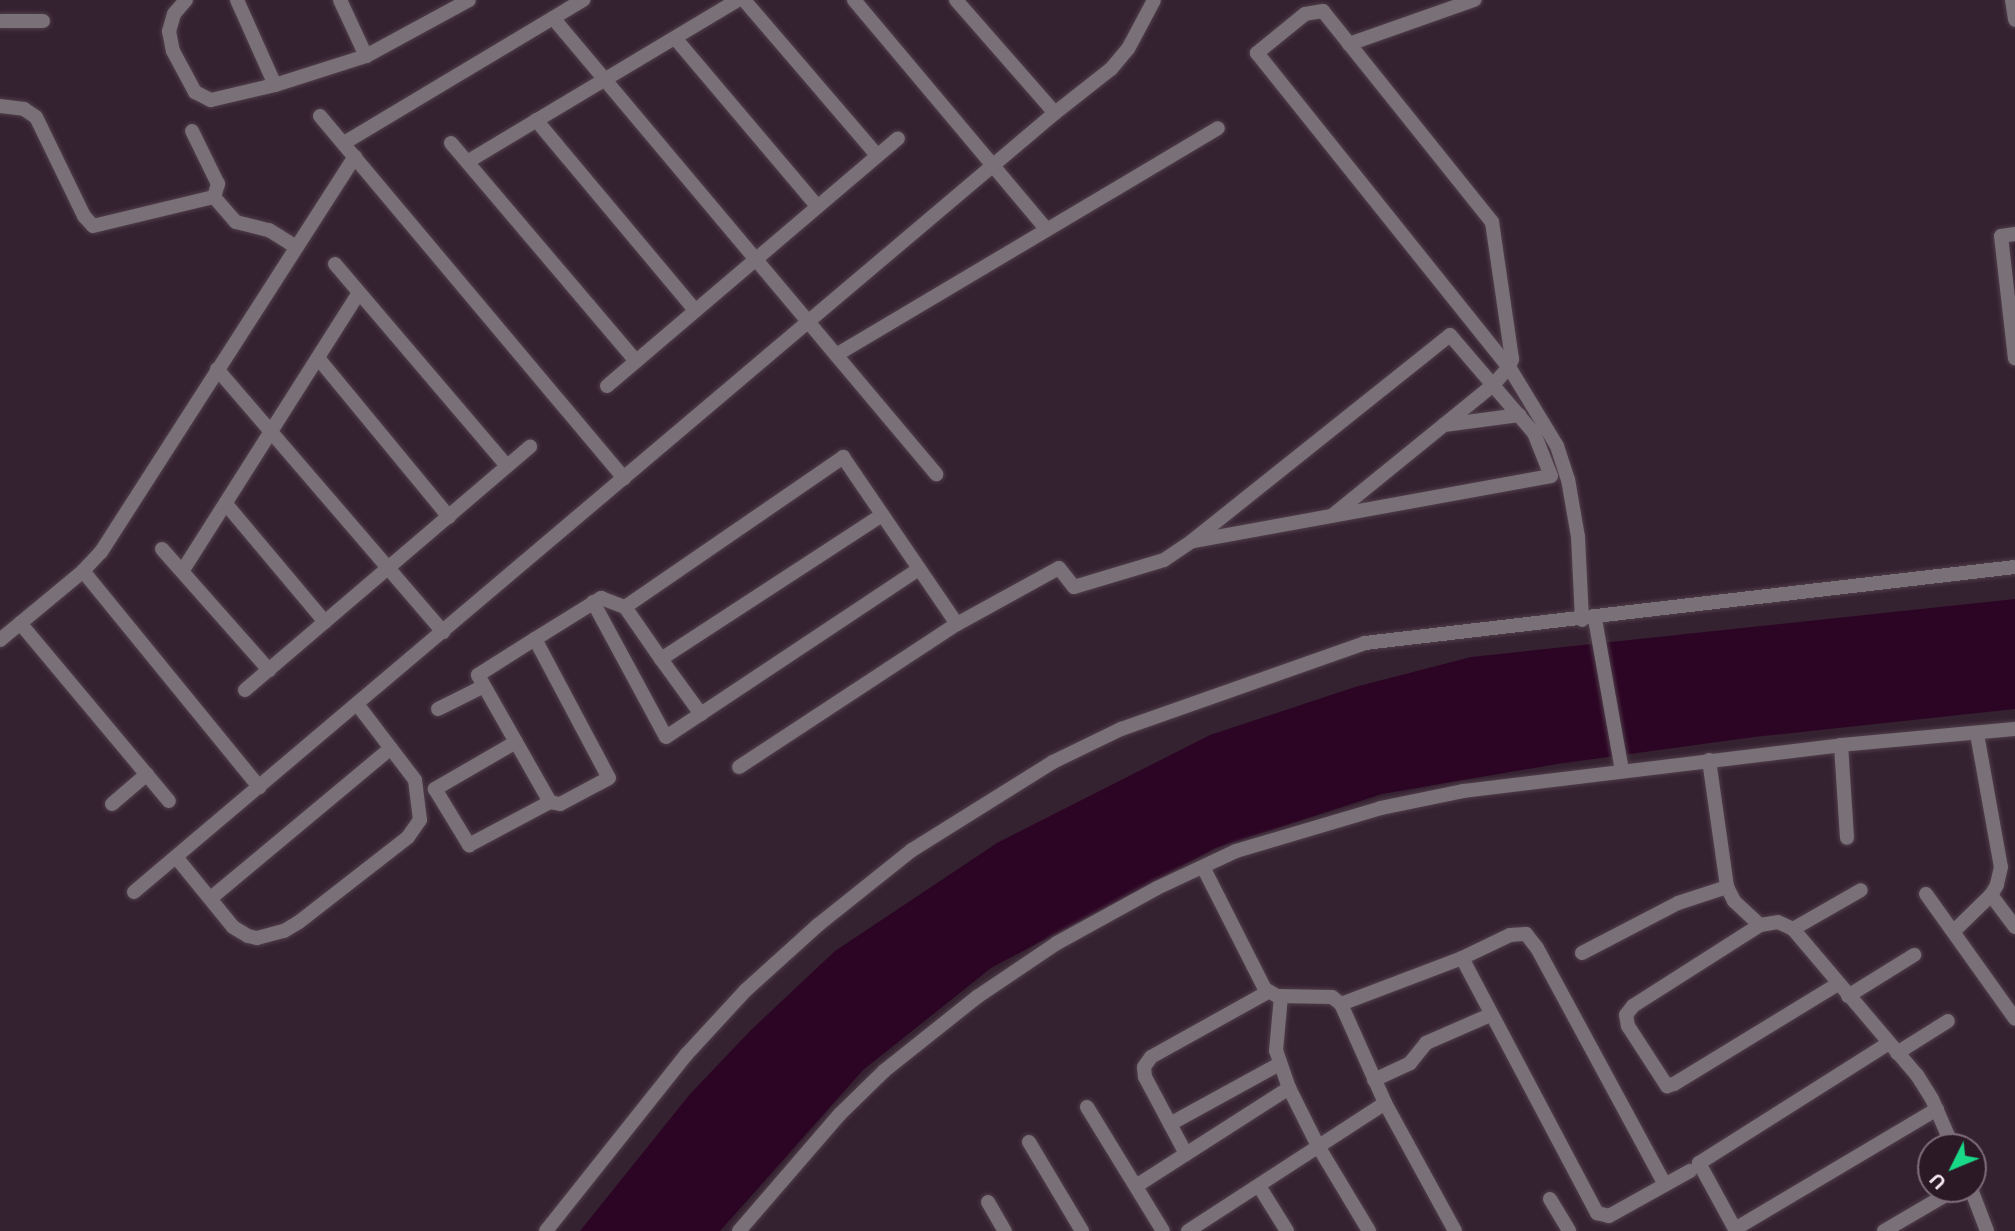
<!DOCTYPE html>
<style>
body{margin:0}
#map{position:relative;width:2015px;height:1231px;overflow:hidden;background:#352230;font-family:Arial,sans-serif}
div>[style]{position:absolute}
.water>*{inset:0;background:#2c0524}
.roads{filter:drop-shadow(0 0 2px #503e4b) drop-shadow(0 0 2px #503e4b)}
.street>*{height:14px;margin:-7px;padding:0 7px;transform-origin:7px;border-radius:7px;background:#7a7077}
span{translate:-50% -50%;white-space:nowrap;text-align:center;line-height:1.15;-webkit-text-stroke:7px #2b1926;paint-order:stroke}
.north{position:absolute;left:1917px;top:1133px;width:70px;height:70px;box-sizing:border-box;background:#2b1926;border:2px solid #7d6d78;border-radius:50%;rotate:227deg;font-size:19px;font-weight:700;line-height:28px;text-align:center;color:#f7eaf3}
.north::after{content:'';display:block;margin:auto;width:24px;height:32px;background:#19d988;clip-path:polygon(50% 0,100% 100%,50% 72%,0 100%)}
</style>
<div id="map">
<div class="water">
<div style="clip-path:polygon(2015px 599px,2015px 709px,1754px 737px,1557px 764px,1382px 794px,1216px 848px,991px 968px,863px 1070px,720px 1231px,580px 1231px,690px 1094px,752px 1029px,835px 951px,997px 843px,1210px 735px,1355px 687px,1471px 657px)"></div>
</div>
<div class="roads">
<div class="street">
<div style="left:186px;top:0;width:18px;rotate:131deg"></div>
<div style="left:174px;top:14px;width:18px;rotate:106deg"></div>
<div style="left:169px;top:31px;width:20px;rotate:79deg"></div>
<div style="left:173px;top:51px;width:47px;rotate:61.8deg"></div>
<div style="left:195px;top:92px;width:18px;rotate:27deg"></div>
<div style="left:211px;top:100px;width:66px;rotate:-13.2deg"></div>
<div style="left:275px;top:85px;width:96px;rotate:-17.7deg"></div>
<div style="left:366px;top:56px;width:117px;rotate:-28.5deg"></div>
<div style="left:237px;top:0;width:93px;rotate:65.9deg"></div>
<div style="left:340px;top:0;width:62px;rotate:65.1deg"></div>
<div style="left:744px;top:0;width:204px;rotate:49.4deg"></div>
<div style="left:854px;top:0;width:299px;rotate:50deg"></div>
<div style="left:956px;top:0;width:150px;rotate:48.8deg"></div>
<div style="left:2012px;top:0;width:20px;rotate:81deg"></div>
<div style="left:553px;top:18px;width:596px;rotate:49.97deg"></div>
<div style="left:0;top:21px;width:43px"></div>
<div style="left:675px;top:38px;width:220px;rotate:49.8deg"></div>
<div style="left:1349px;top:44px;width:133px;rotate:-19.4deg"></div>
<div style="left:0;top:106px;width:24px;rotate:7deg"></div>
<div style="left:24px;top:109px;width:14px;rotate:34deg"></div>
<div style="left:36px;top:117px;width:110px;rotate:64.1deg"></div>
<div style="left:84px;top:216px;width:13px;rotate:48deg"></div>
<div style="left:93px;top:226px;width:124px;rotate:-13.5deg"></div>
<div style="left:214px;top:197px;width:14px;rotate:-73deg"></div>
<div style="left:218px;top:184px;width:59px;rotate:-116.1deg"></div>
<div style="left:320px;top:116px;width:473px;rotate:50deg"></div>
<div style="left:536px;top:120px;width:248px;rotate:50.1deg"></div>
<div style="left:344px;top:143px;width:279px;rotate:-30.9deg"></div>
<div style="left:451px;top:143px;width:286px;rotate:49.7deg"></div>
<div style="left:467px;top:162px;width:316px;rotate:-30.9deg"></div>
<div style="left:214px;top:197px;width:33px;rotate:49deg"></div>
<div style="left:236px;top:222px;width:34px;rotate:14deg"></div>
<div style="left:269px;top:230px;width:32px;rotate:32deg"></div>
<div style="left:2015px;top:234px;width:14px;rotate:172deg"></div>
<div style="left:2001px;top:236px;width:123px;rotate:83.5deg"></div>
<div style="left:335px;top:264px;width:265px;rotate:49.6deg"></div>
<div style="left:1450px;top:335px;width:129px;rotate:49.4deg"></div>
<div style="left:1534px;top:433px;width:46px;rotate:68.4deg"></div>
<div style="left:1551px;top:476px;width:365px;rotate:169.7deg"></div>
<div style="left:1192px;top:541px;width:330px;rotate:-38.6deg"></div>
<div style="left:836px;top:355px;width:444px;rotate:-30.7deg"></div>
<div style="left:318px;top:358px;width:206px;rotate:50.5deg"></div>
<div style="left:217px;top:369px;width:347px;rotate:49.3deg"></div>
<div style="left:607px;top:386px;width:382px;rotate:-40.4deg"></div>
<div style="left:1444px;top:425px;width:76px;rotate:-7.6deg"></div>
<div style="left:226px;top:504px;width:154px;rotate:50deg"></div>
<div style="left:1333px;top:515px;width:205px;rotate:-39.1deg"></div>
<div style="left:1492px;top:386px;width:25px;rotate:-48deg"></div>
<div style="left:1509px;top:367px;width:9px;rotate:-69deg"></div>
<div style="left:1512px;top:359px;width:138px;rotate:-98.3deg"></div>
<div style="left:1492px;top:222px;width:270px;rotate:-128.7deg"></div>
<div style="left:1323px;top:11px;width:18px;rotate:171deg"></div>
<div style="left:1305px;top:14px;width:62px;rotate:140.9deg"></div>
<div style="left:1257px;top:53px;width:403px;rotate:51.3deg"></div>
<div style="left:1509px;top:367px;width:92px;rotate:58.7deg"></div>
<div style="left:1557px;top:446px;width:35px;rotate:72deg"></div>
<div style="left:1568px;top:479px;width:59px;rotate:80.2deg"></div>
<div style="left:1578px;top:537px;width:83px;rotate:87.2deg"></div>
<div style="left:162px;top:549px;width:162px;rotate:48.5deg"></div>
<div style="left:183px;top:570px;width:328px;rotate:-57.6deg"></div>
<div style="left:83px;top:571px;width:279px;rotate:50.8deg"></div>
<div style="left:593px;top:602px;width:153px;rotate:61.6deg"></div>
<div style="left:666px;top:737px;width:304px;rotate:-33.6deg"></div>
<div style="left:625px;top:607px;width:63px;rotate:55.3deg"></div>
<div style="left:661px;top:659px;width:264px;rotate:-33.1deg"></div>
<div style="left:1595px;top:619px;width:154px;rotate:79.9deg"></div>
<div style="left:20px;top:623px;width:232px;rotate:50.1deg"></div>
<div style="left:535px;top:639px;width:157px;rotate:62deg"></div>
<div style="left:609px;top:778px;width:55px;rotate:152deg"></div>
<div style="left:560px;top:804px;width:10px;rotate:-169deg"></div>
<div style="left:550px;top:802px;width:146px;rotate:-119.6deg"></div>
<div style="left:478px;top:675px;width:67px;rotate:-32.3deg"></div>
<div style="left:535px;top:639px;width:78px;rotate:-31.8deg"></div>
<div style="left:601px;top:598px;width:26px;rotate:21deg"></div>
<div style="left:625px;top:607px;width:265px;rotate:-34.5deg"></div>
<div style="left:843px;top:457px;width:202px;rotate:55.7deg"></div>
<div style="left:0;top:640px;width:108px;rotate:-39.7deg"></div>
<div style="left:83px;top:571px;width:26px;rotate:-47deg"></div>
<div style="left:101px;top:552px;width:470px;rotate:-57.3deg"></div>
<div style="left:661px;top:659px;width:68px;rotate:54deg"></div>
<div style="left:245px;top:690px;width:375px;rotate:-40.5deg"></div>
<div style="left:438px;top:709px;width:51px;rotate:-26.6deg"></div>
<div style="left:1977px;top:734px;width:135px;rotate:79.8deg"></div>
<div style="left:2001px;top:867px;width:18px;rotate:103deg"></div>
<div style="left:1997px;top:885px;width:12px;rotate:121deg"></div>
<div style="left:1991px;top:895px;width:40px;rotate:53deg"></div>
<div style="left:516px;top:742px;width:94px;rotate:149.9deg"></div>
<div style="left:435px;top:789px;width:66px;rotate:58.7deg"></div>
<div style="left:469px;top:845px;width:92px;rotate:-28deg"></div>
<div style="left:1841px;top:745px;width:93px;rotate:86.3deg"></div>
<div style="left:1709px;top:760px;width:128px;rotate:81.9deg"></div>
<div style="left:1727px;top:887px;width:16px;rotate:63deg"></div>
<div style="left:1734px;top:901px;width:35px;rotate:43deg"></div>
<div style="left:1760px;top:925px;width:18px;rotate:-9deg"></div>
<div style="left:1778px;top:922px;width:17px;rotate:25deg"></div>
<div style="left:1793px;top:929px;width:192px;rotate:49.7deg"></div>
<div style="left:1917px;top:1075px;width:28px;rotate:58deg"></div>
<div style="left:1932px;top:1099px;width:52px;rotate:66.4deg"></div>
<div style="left:739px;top:767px;width:261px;rotate:-33.3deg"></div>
<div style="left:957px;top:624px;width:116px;rotate:-28.8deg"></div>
<div style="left:1059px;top:568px;width:24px;rotate:52deg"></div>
<div style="left:1074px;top:587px;width:94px;rotate:-16.7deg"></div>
<div style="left:1164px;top:560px;width:34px;rotate:-34deg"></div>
<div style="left:112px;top:804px;width:46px;rotate:-40.6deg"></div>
<div style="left:176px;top:857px;width:90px;rotate:50.8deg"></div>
<div style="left:233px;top:927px;width:17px;rotate:31deg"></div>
<div style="left:248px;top:936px;width:9px;rotate:13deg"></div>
<div style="left:257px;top:938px;width:28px;rotate:-15deg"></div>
<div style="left:284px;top:931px;width:17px;rotate:-31deg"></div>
<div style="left:299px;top:922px;width:138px;rotate:-37.9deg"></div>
<div style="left:408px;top:837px;width:21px;rotate:-55deg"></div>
<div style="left:420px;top:820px;width:40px;rotate:-97.1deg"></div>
<div style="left:415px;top:780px;width:96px;rotate:-127.3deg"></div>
<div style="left:1203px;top:867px;width:137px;rotate:63.1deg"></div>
<div style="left:1265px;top:989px;width:14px;rotate:30deg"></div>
<div style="left:1277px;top:996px;width:55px;rotate:1deg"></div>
<div style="left:1332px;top:997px;width:11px;rotate:38deg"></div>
<div style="left:1341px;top:1004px;width:108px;rotate:66deg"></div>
<div style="left:1385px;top:1103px;width:146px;rotate:61.3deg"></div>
<div style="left:134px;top:892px;width:1206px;rotate:-40.23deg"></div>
<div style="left:1055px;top:113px;width:71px;rotate:-38.2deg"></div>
<div style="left:1111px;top:69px;width:26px;rotate:-50deg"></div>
<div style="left:1128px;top:49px;width:55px;rotate:-62deg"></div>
<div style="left:1926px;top:894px;width:153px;rotate:54.5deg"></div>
<div style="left:211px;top:898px;width:234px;rotate:-39.8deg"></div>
<div style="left:1760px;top:925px;width:151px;rotate:147.5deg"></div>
<div style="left:1633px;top:1006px;width:11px;rotate:128deg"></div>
<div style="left:1626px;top:1015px;width:11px;rotate:80deg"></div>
<div style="left:1628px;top:1026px;width:72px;rotate:57deg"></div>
<div style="left:1667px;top:1086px;width:7px;rotate:-16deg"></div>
<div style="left:1674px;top:1084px;width:192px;rotate:-31.4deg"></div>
<div style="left:1793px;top:929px;width:78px;rotate:-29.8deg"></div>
<div style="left:1955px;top:930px;width:50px;rotate:-44.2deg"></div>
<div style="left:1582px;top:953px;width:108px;rotate:-27.5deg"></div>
<div style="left:1678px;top:903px;width:52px;rotate:-18.1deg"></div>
<div style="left:1462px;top:958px;width:289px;rotate:62.1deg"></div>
<div style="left:1597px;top:1213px;width:12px;rotate:14deg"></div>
<div style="left:1609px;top:1216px;width:93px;rotate:-29.1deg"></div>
<div style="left:1848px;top:996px;width:78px;rotate:-31.8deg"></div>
<div style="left:1341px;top:1004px;width:129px;rotate:-20.8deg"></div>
<div style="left:1462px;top:958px;width:53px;rotate:-25.6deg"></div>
<div style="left:1510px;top:935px;width:16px;rotate:-4deg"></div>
<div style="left:1526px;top:934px;width:18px;rotate:52deg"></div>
<div style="left:1537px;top:948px;width:269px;rotate:61.6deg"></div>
<div style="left:1889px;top:1043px;width:225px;rotate:147.7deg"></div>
<div style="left:1699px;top:1163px;width:75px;rotate:61.4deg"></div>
<div style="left:1735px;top:1229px;width:235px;rotate:-30.7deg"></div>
<div style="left:1897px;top:1053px;width:60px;rotate:-32.1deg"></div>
<div style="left:1374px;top:1080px;width:40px;rotate:-25deg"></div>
<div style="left:1410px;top:1063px;width:26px;rotate:-51deg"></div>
<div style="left:1426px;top:1043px;width:70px;rotate:-23.6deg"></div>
<div style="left:1289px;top:1088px;width:65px;rotate:63.4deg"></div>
<div style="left:1318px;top:1146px;width:99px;rotate:59deg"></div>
<div style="left:1087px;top:1107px;width:145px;rotate:58.5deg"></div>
<div style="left:1170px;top:1124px;width:124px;rotate:-28.8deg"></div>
<div style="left:1029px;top:1142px;width:104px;rotate:59.2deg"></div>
<div style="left:1186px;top:1154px;width:87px;rotate:-118deg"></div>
<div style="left:1145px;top:1077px;width:10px;rotate:-96deg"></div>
<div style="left:1144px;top:1067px;width:12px;rotate:-55deg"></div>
<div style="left:1151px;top:1057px;width:134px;rotate:-29.1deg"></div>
<div style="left:1136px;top:1186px;width:182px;rotate:-32.6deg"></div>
<div style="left:1289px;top:1088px;width:39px;rotate:-109deg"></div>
<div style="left:1276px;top:1051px;width:55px;rotate:-84.8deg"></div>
<div style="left:1259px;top:1186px;width:53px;rotate:58.1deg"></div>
<div style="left:1971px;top:1189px;width:45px;rotate:69.1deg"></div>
<div style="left:1550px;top:1199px;width:37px;rotate:59deg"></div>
<div style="left:988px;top:1202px;width:34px;rotate:60deg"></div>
<div style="left:546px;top:1231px;width:225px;rotate:-51.5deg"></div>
<div style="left:686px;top:1055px;width:88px;rotate:-47.3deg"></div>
<div style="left:746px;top:990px;width:97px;rotate:-42.1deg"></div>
<div style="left:818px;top:925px;width:120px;rotate:-38.6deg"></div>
<div style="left:912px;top:850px;width:166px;rotate:-32deg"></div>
<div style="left:1053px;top:762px;width:76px;rotate:-25.9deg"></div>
<div style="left:1121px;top:729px;width:259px;rotate:-19.4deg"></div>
<div style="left:1365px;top:643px;width:654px;rotate:-6.67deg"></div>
<div style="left:739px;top:1231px;width:155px;rotate:-49.2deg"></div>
<div style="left:840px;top:1114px;width:62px;rotate:-44.3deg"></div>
<div style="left:884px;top:1071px;width:119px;rotate:-38.5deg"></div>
<div style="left:977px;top:997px;width:97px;rotate:-34deg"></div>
<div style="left:1057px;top:943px;width:114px;rotate:-28.8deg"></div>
<div style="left:1157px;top:888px;width:87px;rotate:-25.1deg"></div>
<div style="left:1236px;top:851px;width:151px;rotate:-16.5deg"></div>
<div style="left:1381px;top:808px;width:84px;rotate:-11.7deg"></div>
<div style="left:1463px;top:791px;width:381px;rotate:-6.9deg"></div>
<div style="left:1841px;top:745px;width:175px;rotate:-5.3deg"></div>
<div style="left:1188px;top:1231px;width:235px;rotate:-33deg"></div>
<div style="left:1884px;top:1231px;width:83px;rotate:-30.3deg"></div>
</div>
</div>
<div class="north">U</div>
</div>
